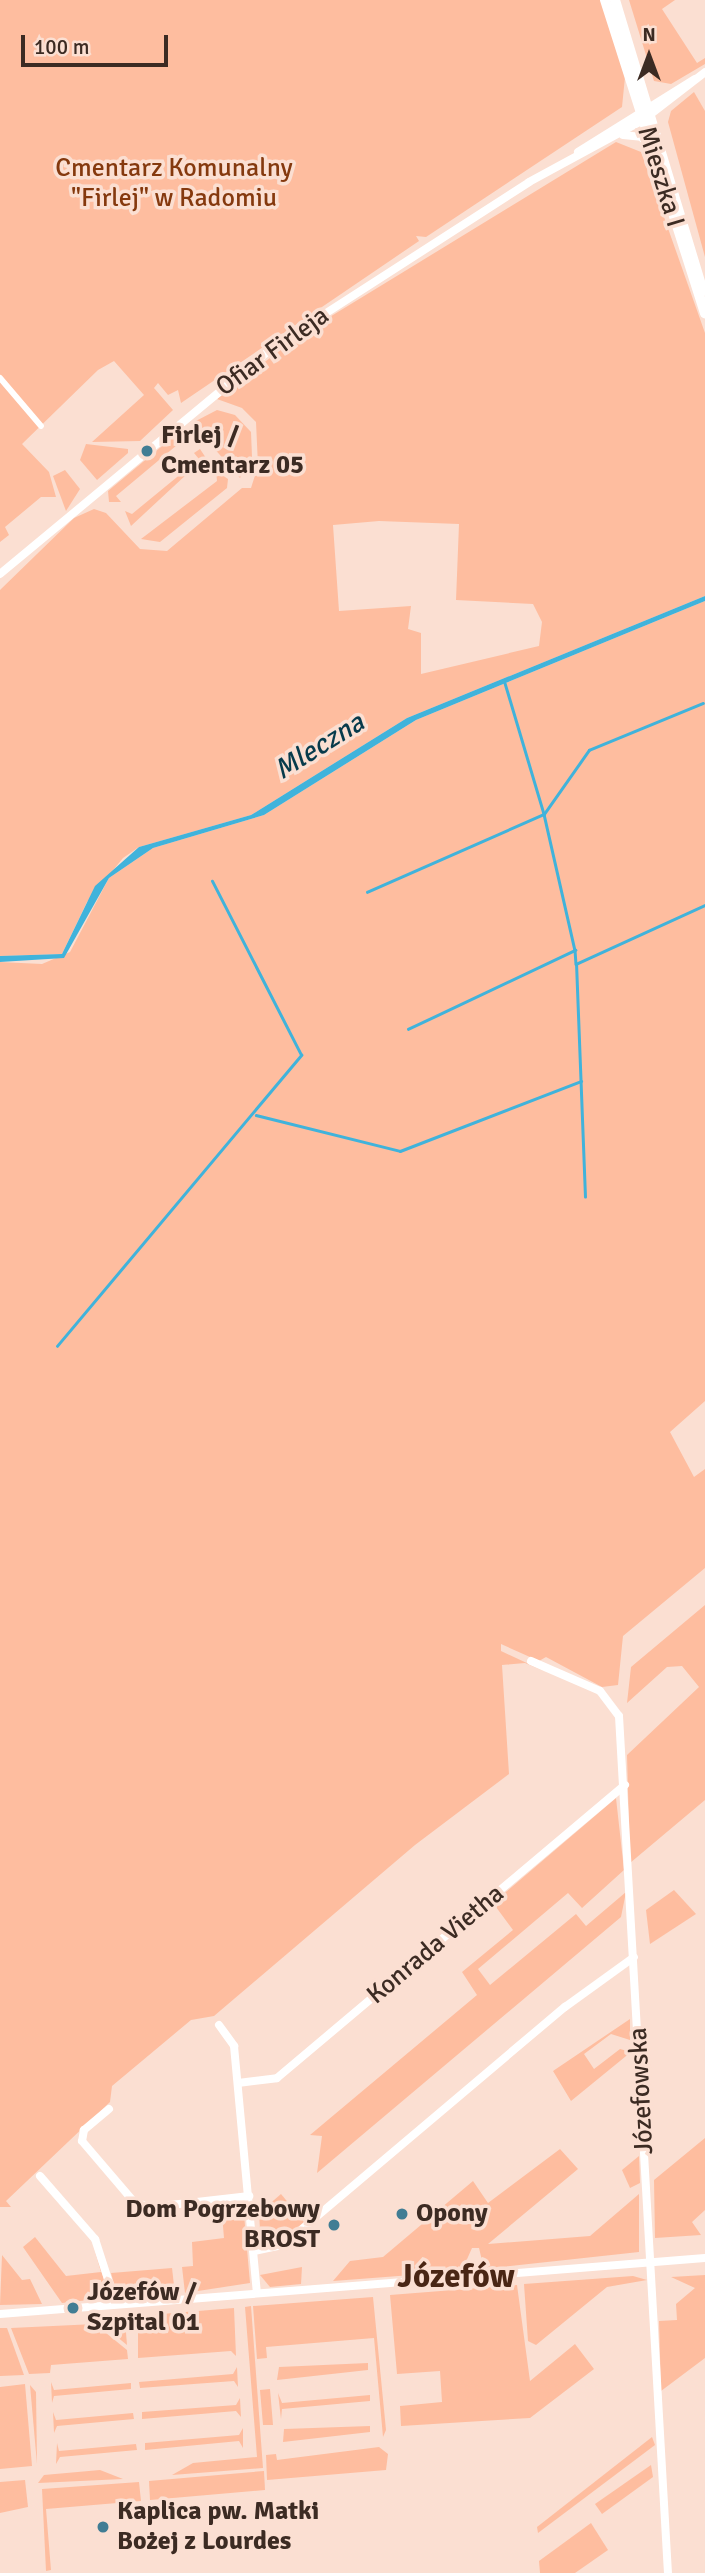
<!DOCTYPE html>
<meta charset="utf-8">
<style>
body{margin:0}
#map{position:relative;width:705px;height:2573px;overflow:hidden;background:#fbdfd2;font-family:Signika,sans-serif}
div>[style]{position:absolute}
.green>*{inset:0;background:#febd9f}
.water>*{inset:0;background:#40b3db}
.stream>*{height:2.5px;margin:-1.25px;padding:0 1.25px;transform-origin:1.25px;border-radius:1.25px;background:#40b3db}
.pedestrian>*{height:6px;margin:-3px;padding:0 3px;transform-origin:3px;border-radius:3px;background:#fff}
.minor>*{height:8px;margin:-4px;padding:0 4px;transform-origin:4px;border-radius:4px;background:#fff}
.tertiary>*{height:10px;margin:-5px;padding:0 5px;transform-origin:5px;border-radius:5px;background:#fff}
.dots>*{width:19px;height:19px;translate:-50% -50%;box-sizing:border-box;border:4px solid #fbdfd2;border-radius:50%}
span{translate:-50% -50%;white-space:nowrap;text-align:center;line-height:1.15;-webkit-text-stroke:7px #fbdfd2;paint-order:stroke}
.park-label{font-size:26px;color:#85390e}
.street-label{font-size:26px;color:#3c2b23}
.poi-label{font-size:26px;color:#3c2b23;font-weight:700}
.left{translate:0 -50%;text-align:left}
.right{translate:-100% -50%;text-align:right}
.water-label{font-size:28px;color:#073b4c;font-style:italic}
.district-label{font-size:33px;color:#492615;font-weight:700}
.north{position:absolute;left:614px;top:21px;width:70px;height:70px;-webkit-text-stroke:5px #fbdfd2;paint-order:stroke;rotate:0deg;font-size:19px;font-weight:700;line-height:28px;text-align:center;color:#3c2b23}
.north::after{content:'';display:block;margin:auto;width:24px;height:32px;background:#3c2b23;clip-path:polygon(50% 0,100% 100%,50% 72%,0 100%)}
.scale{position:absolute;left:21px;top:35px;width:147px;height:32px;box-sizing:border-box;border:4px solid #3c2b23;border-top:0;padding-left:9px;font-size:21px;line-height:24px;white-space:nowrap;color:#3c2b23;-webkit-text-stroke:5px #fbdfd2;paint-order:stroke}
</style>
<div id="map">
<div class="green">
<div style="clip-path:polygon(0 0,601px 0,625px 77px,622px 107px,426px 237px,416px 236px,419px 241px,181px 403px,178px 390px,168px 395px,158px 383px,154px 388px,173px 410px,140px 441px,92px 442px,144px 395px,114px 361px,98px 370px,22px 444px,49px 472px,56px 497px,41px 497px,5px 527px,9px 535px,0 542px)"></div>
<div style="clip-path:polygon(629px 0,675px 0,662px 9px,697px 63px,705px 58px,705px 64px,671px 84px,654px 81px)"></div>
<div style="clip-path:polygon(694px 92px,705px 111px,705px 257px,668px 122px,671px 111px)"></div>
<div style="clip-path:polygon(evenodd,616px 142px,641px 152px,705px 333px,705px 596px,407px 718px,251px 815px,139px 847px,123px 858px,87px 902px,62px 954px,0 956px,0 590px,74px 518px,94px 509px,106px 513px,140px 549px,167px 551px,242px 488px,251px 488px,258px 466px,256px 422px,242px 408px,217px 399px,297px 337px,616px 142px,379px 521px,459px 524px,456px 600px,533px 604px,542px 622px,539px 646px,421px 674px,421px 633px,408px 629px,411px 606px,339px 611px,333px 525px,379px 521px)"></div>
<div style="clip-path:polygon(217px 410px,235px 415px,251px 432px,252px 457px,240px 478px,192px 423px)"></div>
<div style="clip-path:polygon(188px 430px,194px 439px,188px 446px,183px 440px,116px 496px,121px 502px,109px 502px,108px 491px,179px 432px)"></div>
<div style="clip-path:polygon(86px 444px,128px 449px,128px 453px,97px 480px,80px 460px)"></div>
<div style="clip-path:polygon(200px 449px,210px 464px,201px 461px,131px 526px,125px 511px,132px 514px,199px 459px,194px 453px)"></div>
<div style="clip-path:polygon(65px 470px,80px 489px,66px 511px,53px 476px)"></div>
<div style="clip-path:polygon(216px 471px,228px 479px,227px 488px,160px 542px,141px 539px,217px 481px)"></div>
<div style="clip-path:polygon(705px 601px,705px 1401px,670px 1432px,694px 1477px,705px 1469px,705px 1568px,623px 1636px,618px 1685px,602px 1687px,546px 1657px,539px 1661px,501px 1644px,501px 1651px,544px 1671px,525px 1663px,502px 1665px,509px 1774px,415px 1845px,214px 2016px,191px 2020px,112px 2086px,110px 2102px,6px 2201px,11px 2207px,0 2207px,0 962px,42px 964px,70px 952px,109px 878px,153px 848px,264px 815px,416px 720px)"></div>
<div style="clip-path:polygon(705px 1605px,705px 1800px,630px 1863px,627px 1755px,699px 1687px,682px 1666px,667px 1667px,627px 1703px,631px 1667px)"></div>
<div style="clip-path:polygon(616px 1798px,624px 1870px,582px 1908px,568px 1893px,478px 1969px,490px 1985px,576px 1914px,586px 1926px,626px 1892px,621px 1917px,317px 2173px,322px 2136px,310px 2135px,477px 1995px,462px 1972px,513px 1930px,493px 1903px)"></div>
<div style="clip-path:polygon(674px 1890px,696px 1914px,650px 1944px,646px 1910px)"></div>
<div style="clip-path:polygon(630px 2019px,630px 2040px,611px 2034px,584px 2054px,594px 2069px,620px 2049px,631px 2052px,571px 2101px,553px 2071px)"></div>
<div style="clip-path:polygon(705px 2138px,705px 2210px,692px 2222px,701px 2235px,655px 2238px,654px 2180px)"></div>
<div style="clip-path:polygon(560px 2149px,578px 2169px,488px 2244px,590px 2236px,639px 2194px,639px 2252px,484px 2269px,479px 2248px,472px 2248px,464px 2266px,451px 2272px,333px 2281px,350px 2261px,383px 2257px,473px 2181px,488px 2203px)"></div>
<div style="clip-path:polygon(639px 2156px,640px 2183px,630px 2188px,622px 2170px)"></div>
<div style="clip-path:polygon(281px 2194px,305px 2223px,280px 2243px,261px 2246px,259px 2213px)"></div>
<div style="clip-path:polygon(221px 2203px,243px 2203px,250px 2283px,185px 2293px,182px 2267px,193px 2266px,192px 2242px,224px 2238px)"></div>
<div style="clip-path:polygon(35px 2237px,66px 2276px,101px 2272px,93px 2245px,109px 2295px,107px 2298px,62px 2303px,23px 2247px)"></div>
<div style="clip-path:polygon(2px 2255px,22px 2280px,30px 2279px,42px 2304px,0 2305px)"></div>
<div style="clip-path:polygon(302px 2267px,301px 2284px,270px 2287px,260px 2275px)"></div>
<div style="clip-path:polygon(172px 2268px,175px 2294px,117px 2294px,111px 2273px)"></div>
<div style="clip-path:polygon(705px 2275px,705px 2358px,661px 2391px,659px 2321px,677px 2320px,676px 2304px,695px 2288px,671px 2277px)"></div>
<div style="clip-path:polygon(633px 2276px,647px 2280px,607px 2287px,536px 2345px,528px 2341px,524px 2284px)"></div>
<div style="clip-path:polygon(517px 2285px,530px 2381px,575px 2344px,594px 2369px,530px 2418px,401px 2426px,400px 2406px,442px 2402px,440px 2371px,397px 2374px,390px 2295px)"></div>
<div style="clip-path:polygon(373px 2297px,386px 2430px,383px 2437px,374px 2338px,266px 2347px,267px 2358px,257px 2359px,253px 2306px)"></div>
<div style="clip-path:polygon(251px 2306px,263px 2468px,172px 2475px,193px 2463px,257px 2457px,245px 2307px)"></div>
<div style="clip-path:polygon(234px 2308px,236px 2356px,231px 2351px,138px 2358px,138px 2316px)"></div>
<div style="clip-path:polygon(125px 2320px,127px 2345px,100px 2323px,117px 2322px)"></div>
<div style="clip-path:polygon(95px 2324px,127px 2350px,128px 2359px,51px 2365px,50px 2373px,29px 2374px,11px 2328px)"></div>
<div style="clip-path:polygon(0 2328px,7px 2328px,24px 2375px,0 2376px)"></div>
<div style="clip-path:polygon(368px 2363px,368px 2370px,277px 2380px,279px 2367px)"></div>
<div style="clip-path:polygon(237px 2367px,238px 2387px,234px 2381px,140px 2388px,139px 2382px,233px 2374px)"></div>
<div style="clip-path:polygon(51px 2382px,54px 2390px,131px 2383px,131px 2389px,54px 2396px,52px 2403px)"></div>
<div style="clip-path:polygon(25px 2384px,32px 2466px,0 2469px,0 2387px)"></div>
<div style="clip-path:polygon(30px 2385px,36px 2392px,37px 2464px)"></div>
<div style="clip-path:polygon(270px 2389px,273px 2425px,263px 2425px,260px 2390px)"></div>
<div style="clip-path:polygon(278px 2393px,282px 2403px,370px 2395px,370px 2401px,282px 2409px,281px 2419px)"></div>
<div style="clip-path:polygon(240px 2398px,241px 2417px,236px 2411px,142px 2419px,142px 2412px,236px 2405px)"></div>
<div style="clip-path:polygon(53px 2412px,56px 2420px,133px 2413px,134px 2419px,57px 2426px,54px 2433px)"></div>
<div style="clip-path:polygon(370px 2426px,370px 2432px,283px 2442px,284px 2429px)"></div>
<div style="clip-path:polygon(243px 2428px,243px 2448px,239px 2441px,145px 2450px,145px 2443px,239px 2435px)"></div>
<div style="clip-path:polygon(652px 2437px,655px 2445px,538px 2533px,537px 2527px)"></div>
<div style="clip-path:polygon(57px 2443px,59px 2451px,136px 2444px,137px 2450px,60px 2457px,56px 2464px)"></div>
<div style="clip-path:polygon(379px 2447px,388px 2454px,386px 2470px,267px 2480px,266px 2455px,276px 2454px,277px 2460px)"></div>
<div style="clip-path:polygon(651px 2465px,653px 2477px,602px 2514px,595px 2504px)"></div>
<div style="clip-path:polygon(100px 2470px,123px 2479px,38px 2483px,44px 2475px)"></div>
<div style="clip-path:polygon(264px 2471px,265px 2490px,150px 2500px,149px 2481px)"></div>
<div style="clip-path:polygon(25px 2480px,28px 2507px,0 2513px,0 2482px)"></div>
<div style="clip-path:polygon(139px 2482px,141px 2501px,46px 2509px,51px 2570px,46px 2571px,42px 2489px)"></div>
<div style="clip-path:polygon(591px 2523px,608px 2550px,575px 2573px,540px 2573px,539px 2561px)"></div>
</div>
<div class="water">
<div style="clip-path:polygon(705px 596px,705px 601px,416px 720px,264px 815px,153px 848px,109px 878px,64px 958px,0 962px,0 956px,62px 954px,95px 886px,139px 847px,251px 815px,407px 718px)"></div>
</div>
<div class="stream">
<div style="left:505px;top:683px;width:137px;rotate:73.4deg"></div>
<div style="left:544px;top:814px;width:78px;rotate:-54.9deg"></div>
<div style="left:589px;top:750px;width:123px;rotate:-22.4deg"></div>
<div style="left:367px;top:892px;width:193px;rotate:-23.8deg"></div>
<div style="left:544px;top:814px;width:139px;rotate:77.2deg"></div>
<div style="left:408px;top:1029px;width:185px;rotate:-25.3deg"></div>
<div style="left:575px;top:950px;width:14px;rotate:86deg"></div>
<div style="left:256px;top:1115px;width:148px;rotate:14deg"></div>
<div style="left:400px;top:1151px;width:194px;rotate:-21.1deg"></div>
<div style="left:585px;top:1197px;width:233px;rotate:-92.2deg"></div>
<div style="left:576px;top:964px;width:142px;rotate:-24.6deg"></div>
<div style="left:57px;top:1346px;width:380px;rotate:-50deg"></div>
<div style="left:301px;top:1055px;width:195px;rotate:-117.1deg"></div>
</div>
<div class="pedestrian">
<div style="left:0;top:378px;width:63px;rotate:49.5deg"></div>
</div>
<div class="minor">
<div style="left:623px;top:135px;width:18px;rotate:6deg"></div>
<div style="left:641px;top:137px;width:14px;rotate:45deg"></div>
<div style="left:578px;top:152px;width:138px;rotate:-32deg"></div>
<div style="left:0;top:574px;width:357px;rotate:-39.7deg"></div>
<div style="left:275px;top:346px;width:302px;rotate:-32.8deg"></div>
<div style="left:529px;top:182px;width:130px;rotate:-28.5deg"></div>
<div style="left:643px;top:120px;width:78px;rotate:-37.7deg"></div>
<div style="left:531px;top:1661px;width:75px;rotate:23.5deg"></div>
<div style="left:600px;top:1691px;width:31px;rotate:53deg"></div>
<div style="left:619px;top:1716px;width:858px;rotate:86.73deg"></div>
<div style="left:219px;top:2025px;width:26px;rotate:54deg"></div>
<div style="left:234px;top:2046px;width:248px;rotate:84.7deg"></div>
<div style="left:238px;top:2083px;width:39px;rotate:-7deg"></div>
<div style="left:277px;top:2078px;width:455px;rotate:-40.1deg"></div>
<div style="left:109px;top:2109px;width:33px;rotate:140deg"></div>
<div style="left:84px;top:2130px;width:11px;rotate:100deg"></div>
<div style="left:82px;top:2141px;width:82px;rotate:49.5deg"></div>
<div style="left:135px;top:2203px;width:18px;rotate:13deg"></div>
<div style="left:153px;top:2207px;width:97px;rotate:-6.5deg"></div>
<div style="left:40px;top:2176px;width:84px;rotate:48.9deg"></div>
<div style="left:95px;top:2239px;width:68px;rotate:72.1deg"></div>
<div style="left:254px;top:2251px;width:30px;rotate:-12deg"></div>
<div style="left:283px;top:2245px;width:369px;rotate:-40.2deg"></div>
<div style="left:565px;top:2007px;width:85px;rotate:-35.9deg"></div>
<div style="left:0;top:2314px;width:707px;rotate:-4.54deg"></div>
</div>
<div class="tertiary">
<div style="left:605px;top:0;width:329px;rotate:72.3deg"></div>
<div style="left:615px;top:0;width:304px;rotate:73.2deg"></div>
</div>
<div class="dots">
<div style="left:147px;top:451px;background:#417d94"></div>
<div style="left:402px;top:2214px;background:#417d94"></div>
<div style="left:334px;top:2225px;background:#417d94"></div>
<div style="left:73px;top:2308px;background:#417d94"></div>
<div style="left:103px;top:2527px;background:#417d94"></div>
</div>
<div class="park-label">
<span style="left:174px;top:184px">Cmentarz Komunalny<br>"Firlej" w Radomiu</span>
</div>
<div class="street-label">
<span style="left:660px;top:177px;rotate:73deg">Mieszka I</span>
<span style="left:273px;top:352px;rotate:-36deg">Ofiar Firleja</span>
<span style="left:436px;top:1945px;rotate:-40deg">Konrada Vietha</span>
<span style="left:642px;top:2091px;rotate:-93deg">Józefowska</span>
</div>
<div class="poi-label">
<span class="left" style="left:161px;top:451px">Firlej /<br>Cmentarz 05</span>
<span class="right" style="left:320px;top:2225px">Dom Pogrzebowy<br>BROST</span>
<span class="left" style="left:416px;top:2214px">Opony</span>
<span class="left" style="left:87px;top:2308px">Józefów /<br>Szpital 01</span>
<span class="left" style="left:117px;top:2527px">Kaplica pw. Matki<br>Bożej z Lourdes</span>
</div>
<div class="water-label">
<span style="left:319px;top:746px;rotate:-32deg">Mleczna</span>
</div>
<div class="district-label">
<span style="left:456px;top:2277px">Józefów</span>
</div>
<div class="north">N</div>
<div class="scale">100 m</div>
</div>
